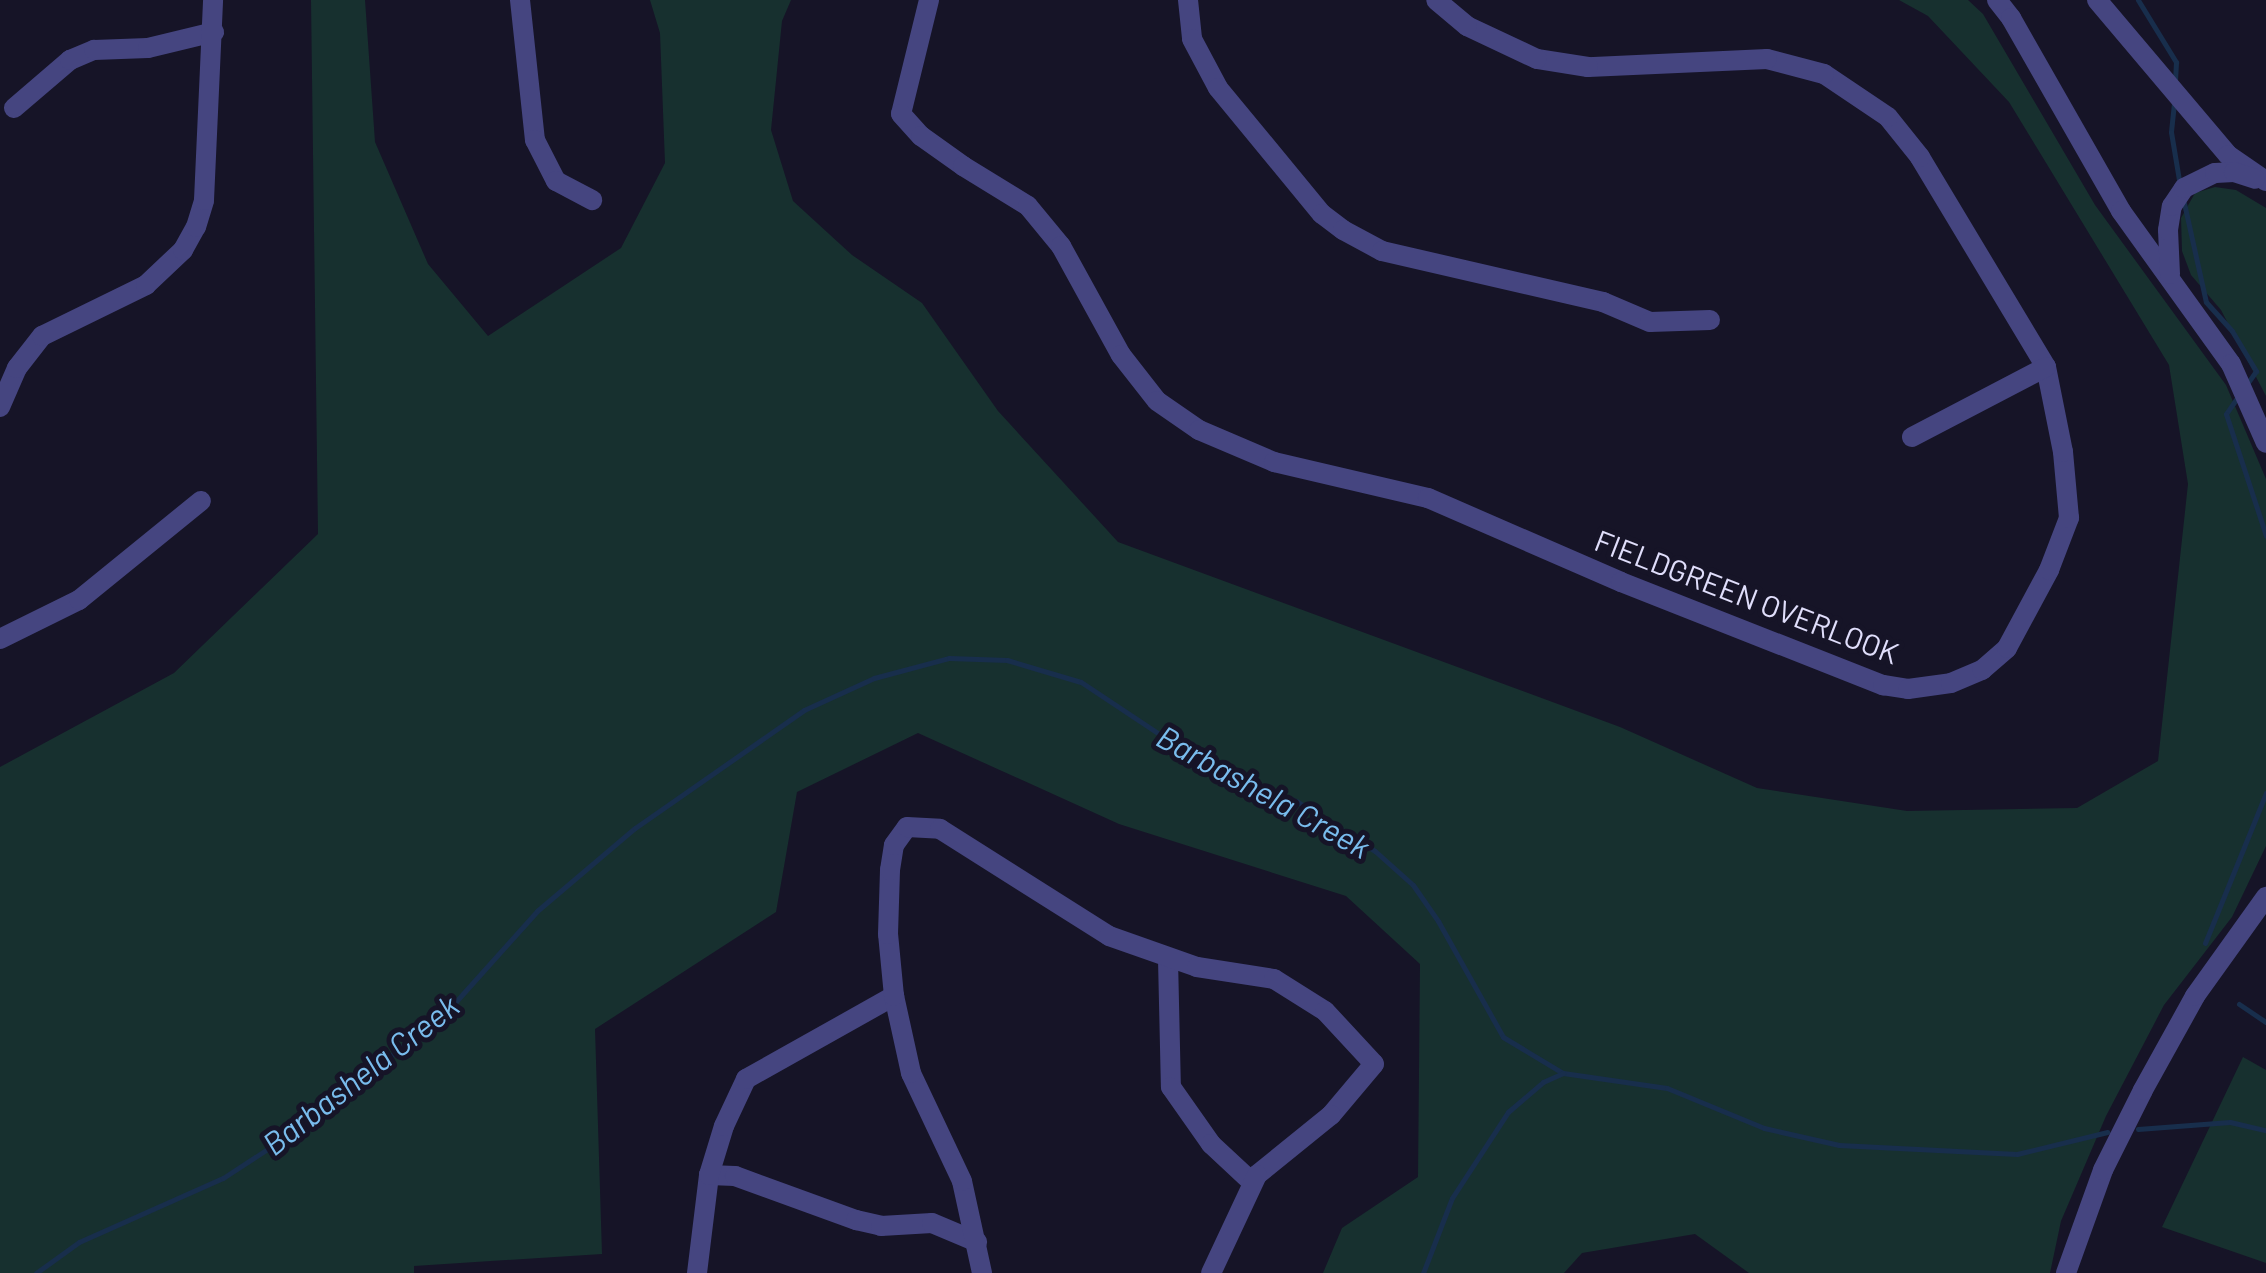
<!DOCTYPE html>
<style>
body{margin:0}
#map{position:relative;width:2266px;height:1273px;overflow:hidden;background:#161427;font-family:Barlow,sans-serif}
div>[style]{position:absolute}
.green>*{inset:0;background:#17302f}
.stream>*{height:5px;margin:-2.5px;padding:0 2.5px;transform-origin:2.5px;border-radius:2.5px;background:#182e4c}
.street>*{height:20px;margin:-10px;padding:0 10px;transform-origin:10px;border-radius:10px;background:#454580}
span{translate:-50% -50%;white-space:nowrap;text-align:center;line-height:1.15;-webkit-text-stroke:10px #161427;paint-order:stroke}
.street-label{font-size:30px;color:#e0defb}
.water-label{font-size:32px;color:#79bced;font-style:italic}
</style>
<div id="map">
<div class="green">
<div style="clip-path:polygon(311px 0,365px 0,375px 142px,428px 264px,488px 336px,621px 248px,665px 163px,660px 33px,650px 0,791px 0,782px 21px,771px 130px,793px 201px,852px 255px,922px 303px,998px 411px,1118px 542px,1620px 727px,1757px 788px,1907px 811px,2077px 808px,2158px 761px,2188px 484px,2169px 365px,2009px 102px,1928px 16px,1899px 0,1968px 0,1983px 14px,2095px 205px,2226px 385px,2266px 479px,2266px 846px,2232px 917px,2164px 1005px,2106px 1116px,2061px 1221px,2050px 1273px,1749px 1273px,1695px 1234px,1582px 1253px,1564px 1273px,1323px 1273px,1342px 1228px,1418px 1177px,1420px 964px,1346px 896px,1119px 824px,918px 733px,797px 792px,776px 912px,595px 1029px,602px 1254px,414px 1266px,414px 1273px,0 1273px,0 767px,174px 673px,318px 534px)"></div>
<div style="clip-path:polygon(2215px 187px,2236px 190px,2266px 208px,2266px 396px,2221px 310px,2191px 275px,2182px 251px,2181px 218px,2195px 193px)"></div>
<div style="clip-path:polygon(2243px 1057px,2266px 1070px,2266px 1263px,2162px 1227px)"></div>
</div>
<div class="stream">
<div style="left:2138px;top:0;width:73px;rotate:58.5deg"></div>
<div style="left:2176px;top:62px;width:18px;rotate:93deg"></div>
<div style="left:2174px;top:103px;width:29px;rotate:96deg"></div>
<div style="left:2171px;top:132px;width:49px;rotate:80.5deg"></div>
<div style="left:2184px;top:203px;width:101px;rotate:77.5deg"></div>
<div style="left:2206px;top:302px;width:39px;rotate:48deg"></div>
<div style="left:2232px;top:331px;width:47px;rotate:59deg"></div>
<div style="left:2256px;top:371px;width:12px;rotate:125deg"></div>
<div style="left:2237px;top:398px;width:19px;rotate:125deg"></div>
<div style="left:2226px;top:414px;width:128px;rotate:71.8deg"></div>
<div style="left:2205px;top:943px;width:162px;rotate:-67.9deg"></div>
<div style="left:2239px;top:1004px;width:32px;rotate:34deg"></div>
<div style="left:2138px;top:1129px;width:92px;rotate:-4.4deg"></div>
<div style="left:2230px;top:1122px;width:37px;rotate:13deg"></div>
<div style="left:36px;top:1273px;width:53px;rotate:-35.8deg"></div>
<div style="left:79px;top:1242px;width:158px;rotate:-24deg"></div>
<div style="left:223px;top:1178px;width:103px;rotate:-33.1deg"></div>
<div style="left:309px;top:1122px;width:183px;rotate:-39deg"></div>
<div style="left:451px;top:1007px;width:129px;rotate:-48.1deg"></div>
<div style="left:537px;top:911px;width:128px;rotate:-40.3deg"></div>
<div style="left:635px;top:828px;width:206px;rotate:-34.9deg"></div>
<div style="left:804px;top:710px;width:77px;rotate:-24.6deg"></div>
<div style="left:874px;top:678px;width:78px;rotate:-14.9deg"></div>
<div style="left:949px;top:658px;width:58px;rotate:2deg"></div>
<div style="left:1007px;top:660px;width:77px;rotate:16.6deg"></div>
<div style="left:1081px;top:682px;width:150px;rotate:33.6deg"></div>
<div style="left:1206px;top:765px;width:99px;rotate:21.9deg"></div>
<div style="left:1298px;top:802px;width:91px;rotate:32.5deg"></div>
<div style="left:1375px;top:851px;width:51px;rotate:41.8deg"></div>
<div style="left:1413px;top:885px;width:44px;rotate:55.2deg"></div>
<div style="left:1438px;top:921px;width:133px;rotate:60.7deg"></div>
<div style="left:1503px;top:1037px;width:70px;rotate:31deg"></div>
<div style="left:1563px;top:1073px;width:105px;rotate:8.2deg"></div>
<div style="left:1667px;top:1088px;width:105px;rotate:22.4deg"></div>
<div style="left:1764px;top:1128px;width:77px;rotate:12.8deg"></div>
<div style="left:1839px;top:1145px;width:178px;rotate:2.9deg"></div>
<div style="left:2017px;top:1154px;width:93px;rotate:-13.7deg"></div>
<div style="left:1423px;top:1273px;width:80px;rotate:-68.9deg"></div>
<div style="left:1452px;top:1198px;width:103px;rotate:-56.9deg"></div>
<div style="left:1508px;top:1112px;width:46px;rotate:-40.6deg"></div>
<div style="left:1543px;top:1082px;width:22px;rotate:-24deg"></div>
</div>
<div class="street">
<div style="left:520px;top:0;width:141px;rotate:83.9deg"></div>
<div style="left:535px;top:140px;width:46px;rotate:62.9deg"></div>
<div style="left:556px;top:181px;width:41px;rotate:27.8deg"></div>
<div style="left:929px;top:0;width:117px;rotate:103.8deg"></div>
<div style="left:901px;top:114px;width:30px;rotate:48deg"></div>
<div style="left:921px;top:136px;width:52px;rotate:35.5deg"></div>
<div style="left:963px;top:166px;width:76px;rotate:31.6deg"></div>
<div style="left:1028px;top:206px;width:52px;rotate:50.5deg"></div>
<div style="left:1061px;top:246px;width:124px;rotate:61.2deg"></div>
<div style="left:1121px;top:355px;width:58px;rotate:52deg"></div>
<div style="left:1157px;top:401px;width:51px;rotate:34.6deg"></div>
<div style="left:1199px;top:430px;width:82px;rotate:23.1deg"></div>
<div style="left:1274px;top:462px;width:158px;rotate:13.2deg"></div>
<div style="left:1428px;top:498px;width:210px;rotate:23.5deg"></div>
<div style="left:1621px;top:582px;width:282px;rotate:21.5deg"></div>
<div style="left:1883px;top:685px;width:25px;rotate:9deg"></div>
<div style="left:1908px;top:689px;width:43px;rotate:-7.9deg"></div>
<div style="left:1951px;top:683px;width:34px;rotate:-23deg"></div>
<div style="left:1982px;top:670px;width:33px;rotate:-41deg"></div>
<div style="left:2007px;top:648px;width:89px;rotate:-61.7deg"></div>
<div style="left:2049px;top:570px;width:56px;rotate:-69deg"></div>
<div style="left:2069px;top:518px;width:66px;rotate:-95.2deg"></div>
<div style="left:2063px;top:452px;width:87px;rotate:-101.3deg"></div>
<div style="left:2046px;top:367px;width:245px;rotate:-121deg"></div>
<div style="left:1920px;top:157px;width:51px;rotate:-128.7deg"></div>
<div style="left:1888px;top:117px;width:77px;rotate:-146.1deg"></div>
<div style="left:1824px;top:74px;width:59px;rotate:-165.3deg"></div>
<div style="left:1767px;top:59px;width:179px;rotate:177.4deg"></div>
<div style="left:1588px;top:67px;width:52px;rotate:-171.1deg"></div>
<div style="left:1537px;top:59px;width:77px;rotate:-154.8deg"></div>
<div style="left:1467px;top:26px;width:40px;rotate:-140deg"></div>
<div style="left:1188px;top:0;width:39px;rotate:84deg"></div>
<div style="left:1192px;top:39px;width:55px;rotate:62deg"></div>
<div style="left:1218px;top:88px;width:163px;rotate:50.5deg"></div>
<div style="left:1322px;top:214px;width:26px;rotate:37deg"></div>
<div style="left:1343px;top:230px;width:44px;rotate:28.3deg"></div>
<div style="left:1382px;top:251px;width:227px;rotate:13deg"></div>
<div style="left:1603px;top:302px;width:51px;rotate:23.1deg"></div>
<div style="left:1650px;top:322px;width:60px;rotate:-1.9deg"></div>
<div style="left:1997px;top:0;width:23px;rotate:52deg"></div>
<div style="left:2011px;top:18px;width:222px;rotate:60.3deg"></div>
<div style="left:2121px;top:211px;width:188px;rotate:54.3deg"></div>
<div style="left:2231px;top:364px;width:86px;rotate:66.1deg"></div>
<div style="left:2097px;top:0;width:203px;rotate:49.8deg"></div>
<div style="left:2228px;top:155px;width:46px;rotate:34.4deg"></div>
<div style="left:14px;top:108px;width:74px;rotate:-40.6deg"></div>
<div style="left:70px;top:60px;width:26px;rotate:-23deg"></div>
<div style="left:94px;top:50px;width:54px;rotate:-2.1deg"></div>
<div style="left:148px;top:48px;width:68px;rotate:-13.6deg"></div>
<div style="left:2170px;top:274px;width:44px;rotate:-92.6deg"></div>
<div style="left:2168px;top:230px;width:24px;rotate:-81deg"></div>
<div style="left:2172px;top:206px;width:22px;rotate:-56deg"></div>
<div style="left:2184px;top:188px;width:34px;rotate:-26deg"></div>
<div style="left:2215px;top:173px;width:19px;rotate:-3deg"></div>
<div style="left:2234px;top:172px;width:22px;rotate:18deg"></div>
<div style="left:0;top:407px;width:43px;rotate:-66.4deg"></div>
<div style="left:17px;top:368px;width:41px;rotate:-52deg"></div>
<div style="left:42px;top:336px;width:116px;rotate:-26.1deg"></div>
<div style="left:146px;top:285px;width:51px;rotate:-43.4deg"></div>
<div style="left:183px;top:250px;width:26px;rotate:-61deg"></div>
<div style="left:196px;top:227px;width:28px;rotate:-73deg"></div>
<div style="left:204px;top:200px;width:200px;rotate:-87.4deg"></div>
<div style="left:1912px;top:437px;width:151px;rotate:-27.6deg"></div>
<div style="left:0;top:639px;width:88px;rotate:-26.3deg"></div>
<div style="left:79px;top:600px;width:157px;rotate:-39.1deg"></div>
<div style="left:1168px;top:959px;width:128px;rotate:88.7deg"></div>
<div style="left:1171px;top:1087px;width:70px;rotate:54.9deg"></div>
<div style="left:1211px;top:1144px;width:57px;rotate:42.9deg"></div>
<div style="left:709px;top:1175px;width:26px;rotate:2deg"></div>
<div style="left:735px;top:1176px;width:129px;rotate:20deg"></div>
<div style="left:856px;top:1220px;width:26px;rotate:13deg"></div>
<div style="left:881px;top:1226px;width:51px;rotate:-3.4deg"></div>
<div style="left:932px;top:1223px;width:49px;rotate:22.9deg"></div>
<div style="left:697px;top:1273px;width:99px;rotate:-83deg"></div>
<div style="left:709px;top:1175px;width:51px;rotate:-73deg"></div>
<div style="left:724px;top:1126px;width:52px;rotate:-64.9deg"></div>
<div style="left:746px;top:1079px;width:170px;rotate:-29.3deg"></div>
<div style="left:982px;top:1273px;width:94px;rotate:-102.3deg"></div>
<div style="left:962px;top:1181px;width:119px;rotate:-115.3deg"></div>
<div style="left:911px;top:1073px;width:79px;rotate:-102.4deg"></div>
<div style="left:894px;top:996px;width:62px;rotate:-95.5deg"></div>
<div style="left:888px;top:934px;width:64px;rotate:-88.2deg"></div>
<div style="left:890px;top:870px;width:25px;rotate:-81deg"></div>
<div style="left:894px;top:845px;width:22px;rotate:-54deg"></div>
<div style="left:907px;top:827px;width:33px;rotate:3deg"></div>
<div style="left:940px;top:829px;width:200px;rotate:32.3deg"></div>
<div style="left:1109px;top:936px;width:93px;rotate:19.4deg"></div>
<div style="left:1197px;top:967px;width:78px;rotate:8.9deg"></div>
<div style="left:1274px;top:979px;width:60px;rotate:32.1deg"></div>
<div style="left:1325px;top:1011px;width:72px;rotate:47.2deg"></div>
<div style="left:1374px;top:1064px;width:67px;rotate:130.1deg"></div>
<div style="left:1331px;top:1115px;width:95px;rotate:141deg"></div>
<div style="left:1257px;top:1175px;width:108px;rotate:115.1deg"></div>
<div style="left:2066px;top:1273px;width:109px;rotate:-70.2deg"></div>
<div style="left:2103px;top:1170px;width:89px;rotate:-63.4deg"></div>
<div style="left:2143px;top:1090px;width:107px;rotate:-61deg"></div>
<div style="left:2195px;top:996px;width:122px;rotate:-54.4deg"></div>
</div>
<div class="street-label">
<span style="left:1747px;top:596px;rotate:21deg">FIELDGREEN OVERLOOK</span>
</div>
<div class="water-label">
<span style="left:1264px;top:791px;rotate:29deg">Barbashela Creek</span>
<span style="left:360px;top:1074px;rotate:-38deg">Barbashela Creek</span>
</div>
</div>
